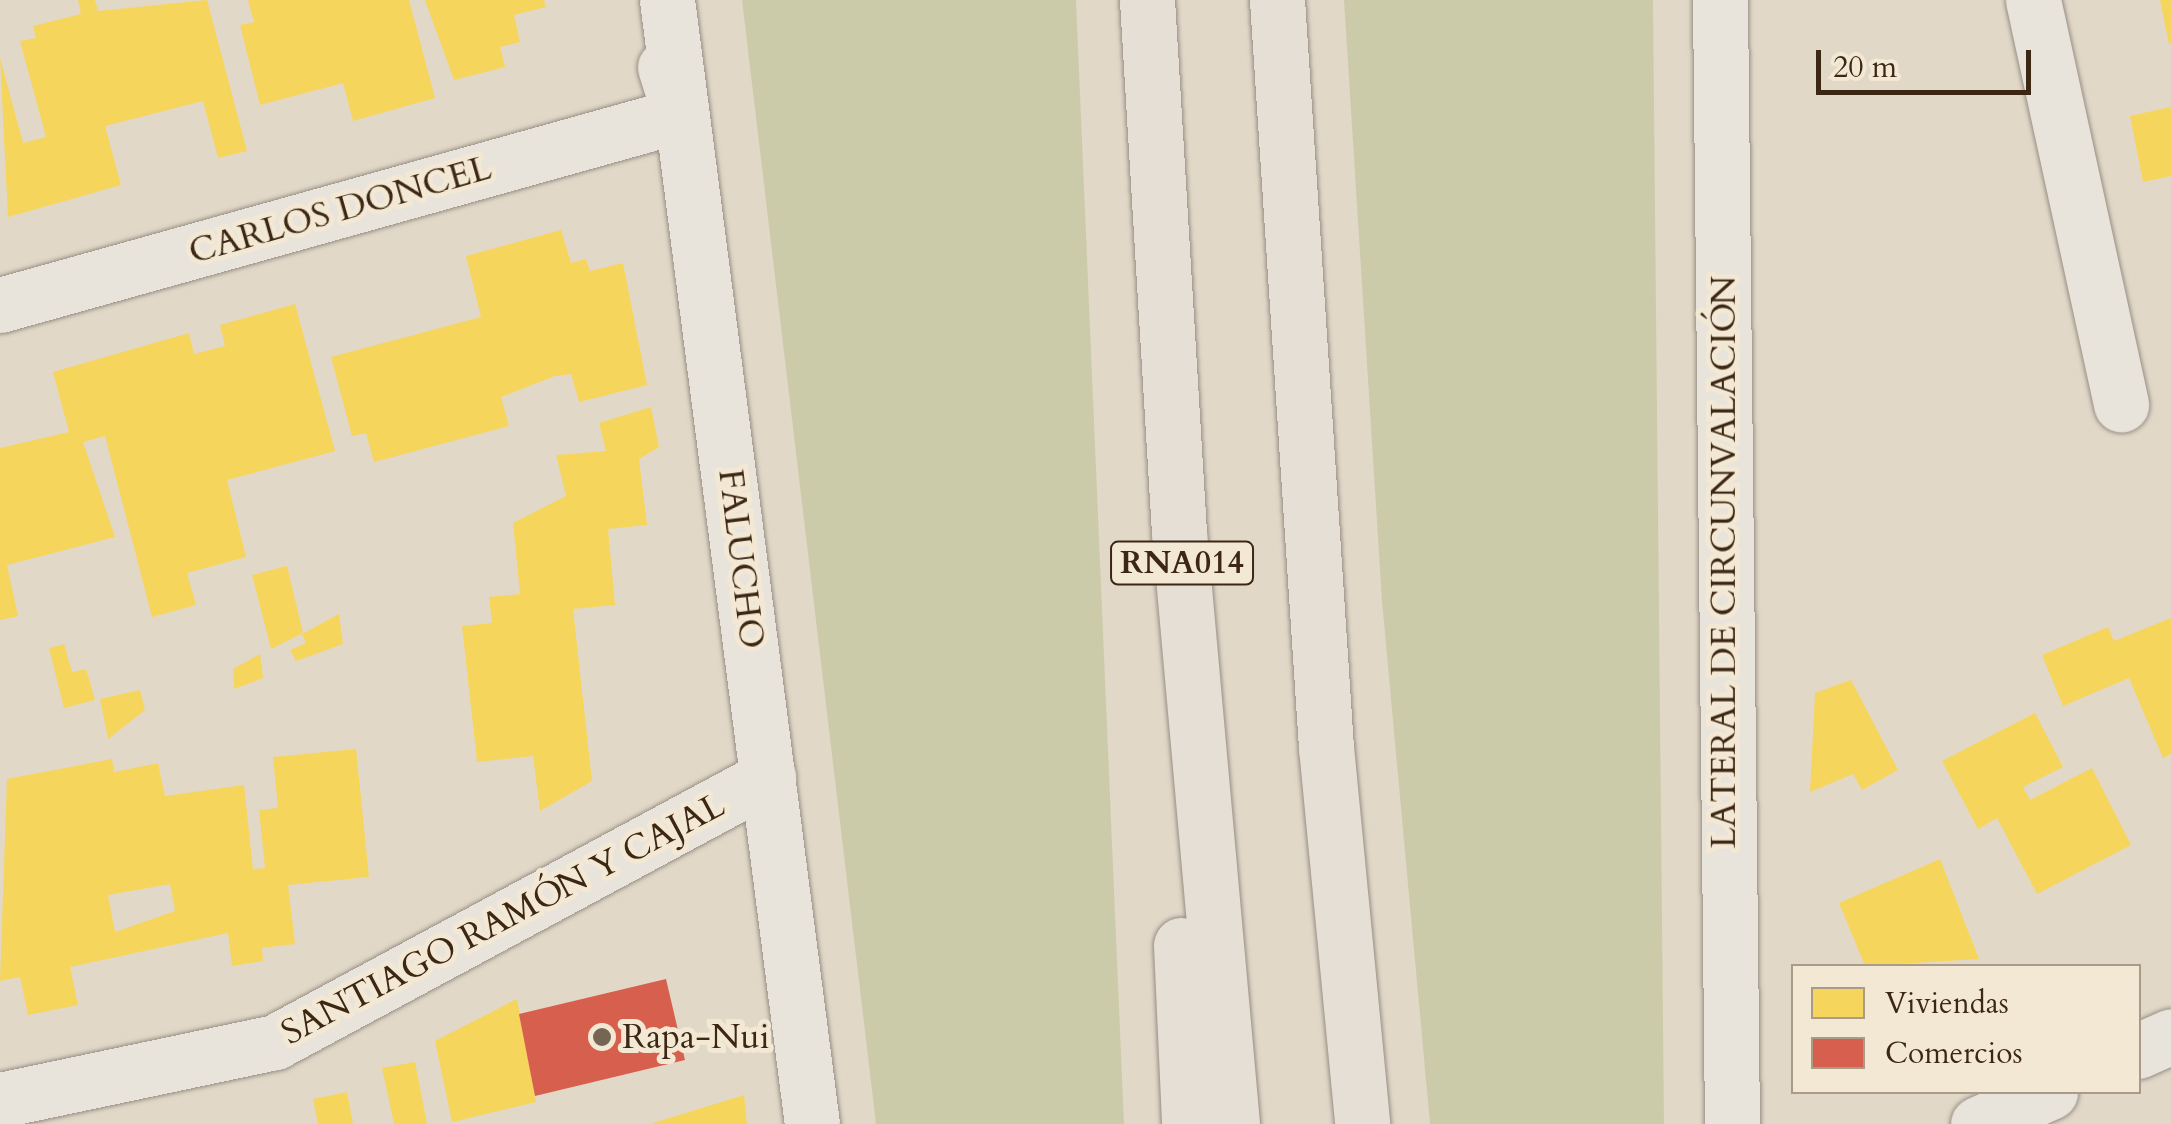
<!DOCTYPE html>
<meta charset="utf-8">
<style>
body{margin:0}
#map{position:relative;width:2171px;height:1124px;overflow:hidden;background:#e2d8c8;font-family:Cardo,serif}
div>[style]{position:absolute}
.green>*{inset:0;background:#cccba9}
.homes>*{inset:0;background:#f6d55c}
.shops>*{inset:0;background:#d6604d}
.roads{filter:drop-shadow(0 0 2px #978f84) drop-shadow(0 0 2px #978f84)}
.street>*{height:55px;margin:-27.5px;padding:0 27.5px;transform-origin:27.5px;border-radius:27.5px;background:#e8e3db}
.secondary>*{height:55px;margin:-27.5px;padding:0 27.5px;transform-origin:27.5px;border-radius:27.5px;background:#e8e3db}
.highway>*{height:55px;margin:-27.5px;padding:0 27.5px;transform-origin:27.5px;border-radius:27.5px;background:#e5dfd5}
.dots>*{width:28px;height:28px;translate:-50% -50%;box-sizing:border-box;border:5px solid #f3e8d4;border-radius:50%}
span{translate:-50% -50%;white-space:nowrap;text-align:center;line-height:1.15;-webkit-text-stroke:10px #f3e8d4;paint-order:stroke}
.shield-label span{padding:2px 8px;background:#f3e8d4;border:2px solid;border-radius:8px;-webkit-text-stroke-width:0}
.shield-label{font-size:32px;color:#3b2714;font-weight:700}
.street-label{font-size:35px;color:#3b2714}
.poi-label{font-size:35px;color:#3b2714}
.left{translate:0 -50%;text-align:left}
.legend{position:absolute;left:1791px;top:964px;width:350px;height:130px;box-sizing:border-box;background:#f3e8d4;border:2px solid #a99b87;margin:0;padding:12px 18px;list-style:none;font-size:30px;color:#3b2714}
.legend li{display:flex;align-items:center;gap:20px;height:50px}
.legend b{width:50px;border:2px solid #a99b87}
.scale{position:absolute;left:1816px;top:50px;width:215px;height:45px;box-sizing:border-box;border:5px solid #3b2714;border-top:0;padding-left:12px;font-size:30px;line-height:35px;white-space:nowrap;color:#3b2714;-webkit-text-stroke:8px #f3e8d4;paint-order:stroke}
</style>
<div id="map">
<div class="green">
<div style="clip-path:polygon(742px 0,1076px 0,1124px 1124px,876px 1124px)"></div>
<div style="clip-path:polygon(1344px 0,1653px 0,1664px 1124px,1430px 1124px,1382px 601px)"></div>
</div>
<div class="homes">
<div style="clip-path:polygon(78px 0,95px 0,98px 11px,207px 0,247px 151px,218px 158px,203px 101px,105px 126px,121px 185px,8px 217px,0 58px,23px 143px,46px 137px,20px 41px,36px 38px,33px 26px,81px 14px)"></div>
<div style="clip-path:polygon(248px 0,409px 0,435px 98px,353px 121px,343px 83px,260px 105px,240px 25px,254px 22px)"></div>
<div style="clip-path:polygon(425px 0,544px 0,546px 7px,514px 15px,520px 42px,500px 47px,505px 67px,454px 80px)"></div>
<div style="clip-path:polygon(2160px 0,2171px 0,2171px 44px,2169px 44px)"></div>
<div style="clip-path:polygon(2171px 107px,2171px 176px,2143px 182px,2130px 116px)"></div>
<div style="clip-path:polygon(561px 230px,571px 263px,586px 259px,590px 271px,623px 263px,647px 385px,579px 402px,571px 374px,555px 376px,501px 397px,509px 426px,374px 462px,366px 433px,352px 436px,331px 357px,481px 317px,466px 256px)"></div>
<div style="clip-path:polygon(295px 304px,335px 451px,227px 480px,246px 557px,187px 573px,196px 605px,152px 617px,105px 436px,83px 442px,115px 537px,7px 565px,18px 616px,0 620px,0 448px,69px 432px,53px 372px,189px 333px,194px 354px,225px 346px,220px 325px)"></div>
<div style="clip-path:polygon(651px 407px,659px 447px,639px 459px,647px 525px,608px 529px,615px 605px,573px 609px,592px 781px,540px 811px,533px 756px,477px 762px,462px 626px,492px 623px,489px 597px,520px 594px,513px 523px,566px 496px,556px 455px,606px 451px,599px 423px)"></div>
<div style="clip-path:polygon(287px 566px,303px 633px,271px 649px,252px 575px)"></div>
<div style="clip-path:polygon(339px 614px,343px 644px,296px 661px,290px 650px,306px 643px,302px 634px)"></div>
<div style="clip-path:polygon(2171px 618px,2171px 754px,2163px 758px,2129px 678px,2063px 706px,2042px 655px,2108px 627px,2114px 641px)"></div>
<div style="clip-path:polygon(64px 644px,72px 672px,86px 669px,95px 700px,64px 708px,49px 648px)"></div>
<div style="clip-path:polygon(260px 654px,263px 678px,234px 689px,233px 669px)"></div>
<div style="clip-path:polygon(1851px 680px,1898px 770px,1862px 790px,1853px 774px,1810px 792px,1815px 693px)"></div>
<div style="clip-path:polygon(140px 690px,145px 710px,108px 739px,100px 699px)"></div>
<div style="clip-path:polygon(2035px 713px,2063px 767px,2023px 787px,2030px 800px,2092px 768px,2131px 845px,2037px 894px,1997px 818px,1978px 829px,1942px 761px)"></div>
<div style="clip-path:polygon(evenodd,356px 749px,369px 877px,288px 885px,295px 944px,262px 948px,263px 961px,232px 966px,228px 933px,70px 967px,78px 1005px,28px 1015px,20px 977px,0 981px,7px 779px,112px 759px,114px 772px,158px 763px,165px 796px,244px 785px,253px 869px,265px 868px,259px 810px,278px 808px,273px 757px,356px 749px,170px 884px,175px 911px,115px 932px,108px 895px,170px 884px)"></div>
<div style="clip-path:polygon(1940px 859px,1979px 959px,1865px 966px,1839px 903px)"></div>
<div style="clip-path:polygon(517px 999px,536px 1102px,452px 1122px,435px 1041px)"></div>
<div style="clip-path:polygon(415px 1062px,427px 1124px,394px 1124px,382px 1068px)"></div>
<div style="clip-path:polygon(347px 1092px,353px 1124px,318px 1124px,313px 1099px)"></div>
<div style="clip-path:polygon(744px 1095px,747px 1124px,654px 1124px,653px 1123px)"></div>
</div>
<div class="shops">
<div style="clip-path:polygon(666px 979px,685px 1060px,535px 1096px,519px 1014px)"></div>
</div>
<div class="roads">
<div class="street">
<div style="left:2033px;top:0;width:414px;rotate:77.7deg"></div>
<div style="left:0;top:305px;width:706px;rotate:-15.61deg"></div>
<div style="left:680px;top:115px;width:50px;rotate:-107.4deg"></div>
<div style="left:2138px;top:1051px;width:36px;rotate:-24deg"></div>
<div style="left:0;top:1100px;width:281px;rotate:-11.9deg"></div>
<div style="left:275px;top:1042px;width:560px;rotate:-28.26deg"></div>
<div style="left:1978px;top:1124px;width:79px;rotate:-24deg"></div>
</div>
<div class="secondary">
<div style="left:667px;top:0;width:1133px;rotate:82.65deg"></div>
<div style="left:1720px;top:0;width:1124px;rotate:89.39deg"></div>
</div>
<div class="highway">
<div style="left:1147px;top:0;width:533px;rotate:86.56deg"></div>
<div style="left:1179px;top:532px;width:594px;rotate:84.88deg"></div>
<div style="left:1277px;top:0;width:749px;rotate:86.25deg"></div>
<div style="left:1326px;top:747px;width:379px;rotate:84.5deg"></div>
<div style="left:1181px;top:945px;width:179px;rotate:87.4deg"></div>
</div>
</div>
<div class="dots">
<div style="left:602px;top:1037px;background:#756553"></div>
</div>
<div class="shield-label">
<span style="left:1182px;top:563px">RNA014</span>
</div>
<div class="street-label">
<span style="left:340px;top:210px;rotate:-16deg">CARLOS DONCEL</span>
<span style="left:741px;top:559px;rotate:83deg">FALUCHO</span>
<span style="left:1724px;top:562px;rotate:-90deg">LATERAL DE CIRCUNVALACIÓN</span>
<span style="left:503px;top:919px;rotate:-28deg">SANTIAGO RAMÓN Y CAJAL</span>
</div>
<div class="poi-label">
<span class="left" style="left:622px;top:1037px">Rapa-Nui</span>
</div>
<ul class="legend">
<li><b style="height:28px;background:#f6d55c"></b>Viviendas</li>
<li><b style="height:28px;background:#d6604d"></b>Comercios</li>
</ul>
<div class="scale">20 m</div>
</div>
